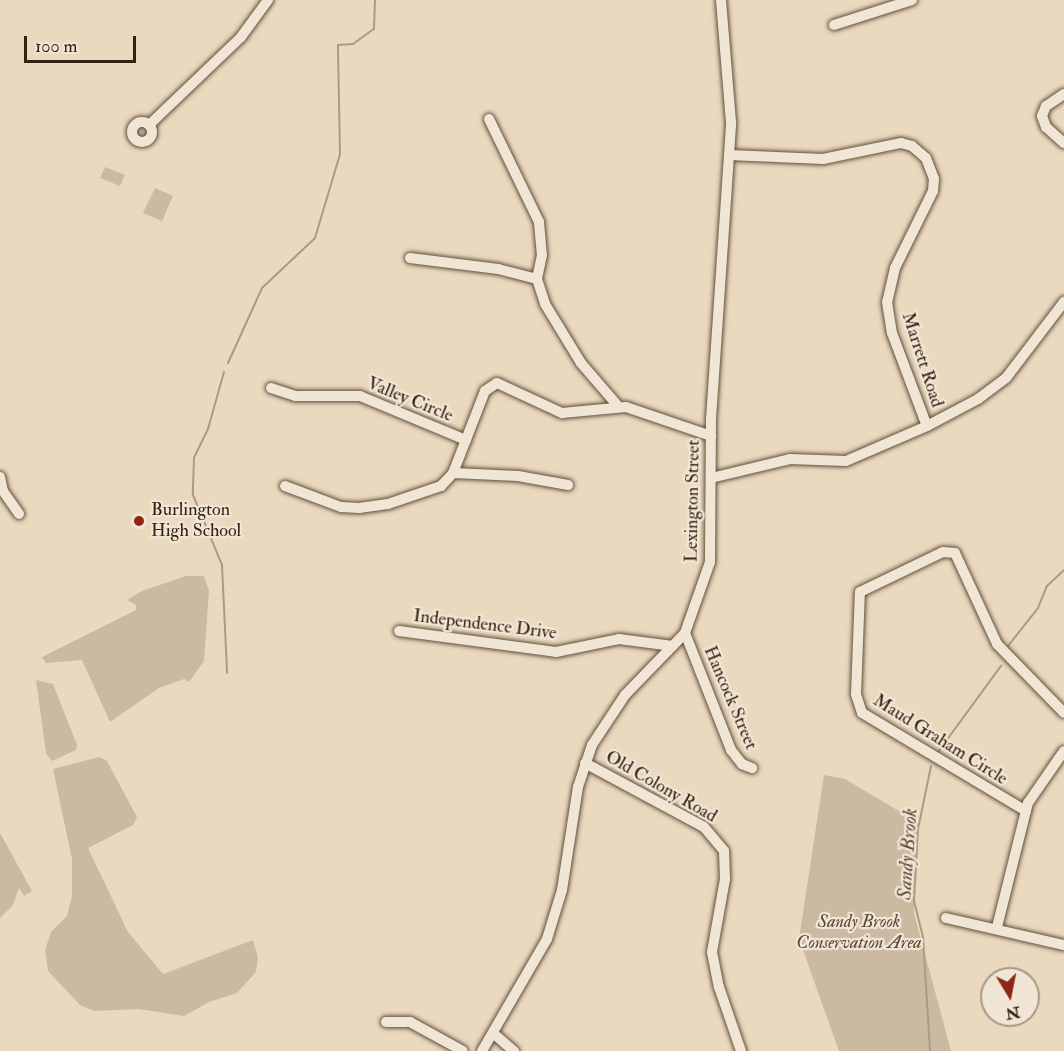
<!DOCTYPE html>
<style>
body{margin:0}
#map{position:relative;width:1064px;height:1051px;overflow:hidden;background:#ead9be;font-family:"IM FELL Double Pica",serif}
div>[style]{position:absolute}
.green>*{inset:0;background:#cbbaa1}
.stream>*{height:2px;margin:-1px;padding:0 1px;transform-origin:1px;border-radius:1px;background:#ac9a84}
.roads{filter:drop-shadow(0 0 2px #624f3d) drop-shadow(0 0 2px #624f3d)}
.minor>*{height:10px;margin:-5px;padding:0 5px;transform-origin:5px;border-radius:5px;background:#f1e6d5}
.minor>.ring{margin:-5px;padding:0;box-sizing:content-box;background:none;border:10px solid #f1e6d5;border-radius:50%}
.dots>*{width:16px;height:16px;translate:-50% -50%;box-sizing:border-box;border:3px solid #f1e6d5;border-radius:50%}
span{translate:-50% -50%;white-space:nowrap;text-align:center;line-height:1.15;-webkit-text-stroke:4.5px #f1e6d5;paint-order:stroke}
.street-label{font-size:18px;color:#352112}
.poi-label{font-size:18px;color:#352112}
.left{translate:0 -50%;text-align:left}
.park-label{font-size:18px;color:#5a4736;font-style:italic}
.water-label{font-size:20px;color:#5f4b3a;font-style:italic}
.north{position:absolute;left:980px;top:967px;width:60px;height:60px;box-sizing:border-box;background:#f1e6d5;border:2px solid #a69787;border-radius:50%;rotate:170deg;font-size:16px;font-weight:700;line-height:24px;text-align:center;color:#352112}
.north::after{content:'';display:block;margin:auto;width:21px;height:27px;background:#8f2418;clip-path:polygon(50% 0,100% 100%,50% 72%,0 100%)}
.scale{position:absolute;left:24px;top:36px;width:112px;height:27px;box-sizing:border-box;border:3px solid #352112;border-top:0;padding-left:8px;font-size:18px;line-height:21px;white-space:nowrap;color:#352112;-webkit-text-stroke:4px #f1e6d5;paint-order:stroke}
</style>
<div id="map">
<div class="green">
<div style="clip-path:polygon(105px 167px,125px 175px,120px 186px,100px 178px)"></div>
<div style="clip-path:polygon(155px 188px,173px 196px,162px 221px,143px 213px)"></div>
<div style="clip-path:polygon(186px 576px,204px 576px,209px 591px,204px 661px,189px 682px,184px 679px,159px 688px,110px 722px,82px 660px,46px 663px,42px 657px,136px 610px,136px 605px,127px 600px,142px 591px)"></div>
<div style="clip-path:polygon(36px 680px,53px 684px,77px 745px,76px 750px,52px 761px,46px 753px)"></div>
<div style="clip-path:polygon(99px 757px,107px 761px,137px 817px,133px 825px,88px 848px,128px 932px,163px 974px,253px 940px,258px 958px,256px 972px,237px 993px,209px 1002px,184px 1016px,139px 1009px,94px 1011px,80px 1005px,48px 971px,45px 950px,51px 932px,67px 916px,72px 896px,72px 859px,53px 769px)"></div>
<div style="clip-path:polygon(824px 775px,845px 779px,919px 823px,914px 913px,951px 1051px,839px 1051px,799px 939px)"></div>
<div style="clip-path:polygon(0 833px,32px 891px,24px 896px,19px 888px,13px 905px,0 918px)"></div>
</div>
<div class="stream">
<div style="left:228px;top:363px;width:82px;rotate:-65.6deg"></div>
<div style="left:262px;top:288px;width:73px;rotate:-43.3deg"></div>
<div style="left:315px;top:238px;width:88px;rotate:-73.4deg"></div>
<div style="left:340px;top:154px;width:109px;rotate:-91.1deg"></div>
<div style="left:338px;top:45px;width:15px;rotate:-4deg"></div>
<div style="left:353px;top:44px;width:26px;rotate:-36deg"></div>
<div style="left:374px;top:29px;width:29px;rotate:-88deg"></div>
<div style="left:224px;top:372px;width:59px;rotate:105.7deg"></div>
<div style="left:208px;top:429px;width:32px;rotate:116deg"></div>
<div style="left:194px;top:458px;width:37px;rotate:92deg"></div>
<div style="left:193px;top:495px;width:76px;rotate:67.5deg"></div>
<div style="left:222px;top:565px;width:108px;rotate:87.3deg"></div>
<div style="left:1008px;top:646px;width:48px;rotate:-51.7deg"></div>
<div style="left:1038px;top:608px;width:24px;rotate:-68deg"></div>
<div style="left:1047px;top:586px;width:23px;rotate:-43deg"></div>
<div style="left:938px;top:752px;width:107px;rotate:-53.8deg"></div>
<div style="left:930px;top:1051px;width:114px;rotate:-93.5deg"></div>
<div style="left:923px;top:937px;width:37px;rotate:-104deg"></div>
<div style="left:914px;top:901px;width:72px;rotate:-86.8deg"></div>
<div style="left:918px;top:829px;width:64px;rotate:-78.3deg"></div>
</div>
<div class="roads">
<div class="minor">
<div style="left:834px;top:25px;width:82px;rotate:-17.8deg"></div>
<div style="left:1064px;top:94px;width:22px;rotate:146deg"></div>
<div style="left:1046px;top:106px;width:11px;rotate:112deg"></div>
<div style="left:1042px;top:116px;width:12px;rotate:70deg"></div>
<div style="left:1046px;top:127px;width:24px;rotate:42deg"></div>
<div style="left:489px;top:119px;width:114px;rotate:64.1deg"></div>
<div style="left:539px;top:222px;width:33px;rotate:85deg"></div>
<div style="left:542px;top:255px;width:25px;rotate:102deg"></div>
<div style="left:537px;top:279px;width:26px;rotate:72deg"></div>
<div style="left:545px;top:304px;width:69px;rotate:58.6deg"></div>
<div style="left:581px;top:363px;width:57px;rotate:49.3deg"></div>
<div class="ring" style="left:132px;top:122px;width:10px;height:10px"></div>
<div style="left:149px;top:125px;width:127px;rotate:-43.7deg"></div>
<div style="left:241px;top:37px;width:46px;rotate:-53.9deg"></div>
<div style="left:729px;top:155px;width:94px;rotate:2.4deg"></div>
<div style="left:823px;top:159px;width:80px;rotate:-11.6deg"></div>
<div style="left:901px;top:143px;width:11px;rotate:15deg"></div>
<div style="left:912px;top:146px;width:18px;rotate:41deg"></div>
<div style="left:926px;top:158px;width:22px;rotate:69deg"></div>
<div style="left:934px;top:179px;width:12px;rotate:95deg"></div>
<div style="left:933px;top:191px;width:86px;rotate:116.3deg"></div>
<div style="left:895px;top:268px;width:35px;rotate:103deg"></div>
<div style="left:887px;top:302px;width:31px;rotate:81deg"></div>
<div style="left:892px;top:333px;width:99px;rotate:69.4deg"></div>
<div style="left:410px;top:258px;width:89px;rotate:7.1deg"></div>
<div style="left:498px;top:269px;width:40px;rotate:14.4deg"></div>
<div style="left:271px;top:388px;width:25px;rotate:18deg"></div>
<div style="left:295px;top:396px;width:65px"></div>
<div style="left:360px;top:396px;width:115px;rotate:22.5deg"></div>
<div style="left:453px;top:473px;width:65px;rotate:2.6deg"></div>
<div style="left:518px;top:476px;width:51px;rotate:10.2deg"></div>
<div style="left:0;top:477px;width:14px;rotate:78deg"></div>
<div style="left:3px;top:491px;width:28px;rotate:55deg"></div>
<div style="left:711px;top:478px;width:81px;rotate:-13.5deg"></div>
<div style="left:790px;top:459px;width:56px;rotate:2deg"></div>
<div style="left:846px;top:461px;width:88px;rotate:-23.4deg"></div>
<div style="left:927px;top:426px;width:58px;rotate:-27.9deg"></div>
<div style="left:978px;top:399px;width:35px;rotate:-37deg"></div>
<div style="left:1006px;top:378px;width:96px;rotate:-52.7deg"></div>
<div style="left:285px;top:486px;width:60px;rotate:20.6deg"></div>
<div style="left:341px;top:507px;width:18px;rotate:3deg"></div>
<div style="left:359px;top:508px;width:29px;rotate:-8deg"></div>
<div style="left:388px;top:504px;width:56px;rotate:-18.8deg"></div>
<div style="left:441px;top:486px;width:18px;rotate:-47deg"></div>
<div style="left:453px;top:473px;width:88px;rotate:-68.7deg"></div>
<div style="left:485px;top:391px;width:14px;rotate:-34deg"></div>
<div style="left:497px;top:383px;width:72px;rotate:24.8deg"></div>
<div style="left:562px;top:413px;width:64px;rotate:-5.4deg"></div>
<div style="left:626px;top:407px;width:90px;rotate:18.8deg"></div>
<div style="left:399px;top:631px;width:158px;rotate:7.6deg"></div>
<div style="left:556px;top:652px;width:64px;rotate:-11.7deg"></div>
<div style="left:619px;top:639px;width:54px;rotate:7.4deg"></div>
<div style="left:685px;top:633px;width:126px;rotate:68.5deg"></div>
<div style="left:731px;top:750px;width:18px;rotate:52deg"></div>
<div style="left:742px;top:764px;width:11px;rotate:22deg"></div>
<div style="left:585px;top:763px;width:135px;rotate:28.3deg"></div>
<div style="left:704px;top:827px;width:31px;rotate:50deg"></div>
<div style="left:724px;top:851px;width:28px;rotate:88deg"></div>
<div style="left:725px;top:879px;width:74px;rotate:100.1deg"></div>
<div style="left:712px;top:952px;width:36px;rotate:79deg"></div>
<div style="left:719px;top:987px;width:68px;rotate:71deg"></div>
<div style="left:1026px;top:811px;width:191px;rotate:-149.1deg"></div>
<div style="left:862px;top:713px;width:20px;rotate:-108deg"></div>
<div style="left:856px;top:694px;width:102px;rotate:-87.8deg"></div>
<div style="left:860px;top:592px;width:92px;rotate:-25.7deg"></div>
<div style="left:943px;top:552px;width:12px;rotate:5deg"></div>
<div style="left:955px;top:553px;width:100px;rotate:65.2deg"></div>
<div style="left:997px;top:644px;width:96px;rotate:45.8deg"></div>
<div style="left:946px;top:918px;width:121px;rotate:12.9deg"></div>
<div style="left:997px;top:927px;width:128px;rotate:-76deg"></div>
<div style="left:1028px;top:803px;width:63px;rotate:-55.3deg"></div>
<div style="left:386px;top:1022px;width:24px"></div>
<div style="left:410px;top:1022px;width:60px;rotate:28.7deg"></div>
<div style="left:493px;top:1033px;width:28px;rotate:41deg"></div>
<div style="left:482px;top:1051px;width:129px;rotate:-59.9deg"></div>
<div style="left:547px;top:939px;width:51px;rotate:-73deg"></div>
<div style="left:562px;top:890px;width:104px;rotate:-81.2deg"></div>
<div style="left:578px;top:787px;width:44px;rotate:-71.6deg"></div>
<div style="left:592px;top:745px;width:60px;rotate:-56.6deg"></div>
<div style="left:625px;top:695px;width:86px;rotate:-45.9deg"></div>
<div style="left:685px;top:633px;width:75px;rotate:-70.6deg"></div>
<div style="left:710px;top:562px;width:143px;rotate:-89.6deg"></div>
<div style="left:711px;top:419px;width:298px;rotate:-86.1deg"></div>
<div style="left:731px;top:122px;width:122px;rotate:-94.7deg"></div>
</div>
</div>
<div class="dots">
<div style="left:139px;top:521px;background:#8f2418"></div>
</div>
<div class="street-label">
<span style="left:922px;top:360px;rotate:72deg">Marrett Road</span>
<span style="left:410px;top:400px;rotate:22deg">Valley Circle</span>
<span style="left:693px;top:501px;rotate:-89deg">Lexington Street</span>
<span style="left:485px;top:625px;rotate:7deg">Independence Drive</span>
<span style="left:730px;top:698px;rotate:67deg">Hancock Street</span>
<span style="left:940px;top:740px;rotate:32deg">Maud Graham Circle</span>
<span style="left:661px;top:787px;rotate:30deg">Old Colony Road</span>
</div>
<div class="poi-label">
<span class="left" style="left:151px;top:521px">Burlington<br>High School</span>
</div>
<div class="park-label">
<span style="left:859px;top:933px">Sandy Brook<br>Conservation Area</span>
</div>
<div class="water-label">
<span style="left:907px;top:854px;rotate:-86deg">Sandy Brook</span>
</div>
<div class="north">N</div>
<div class="scale">100 m</div>
</div>
